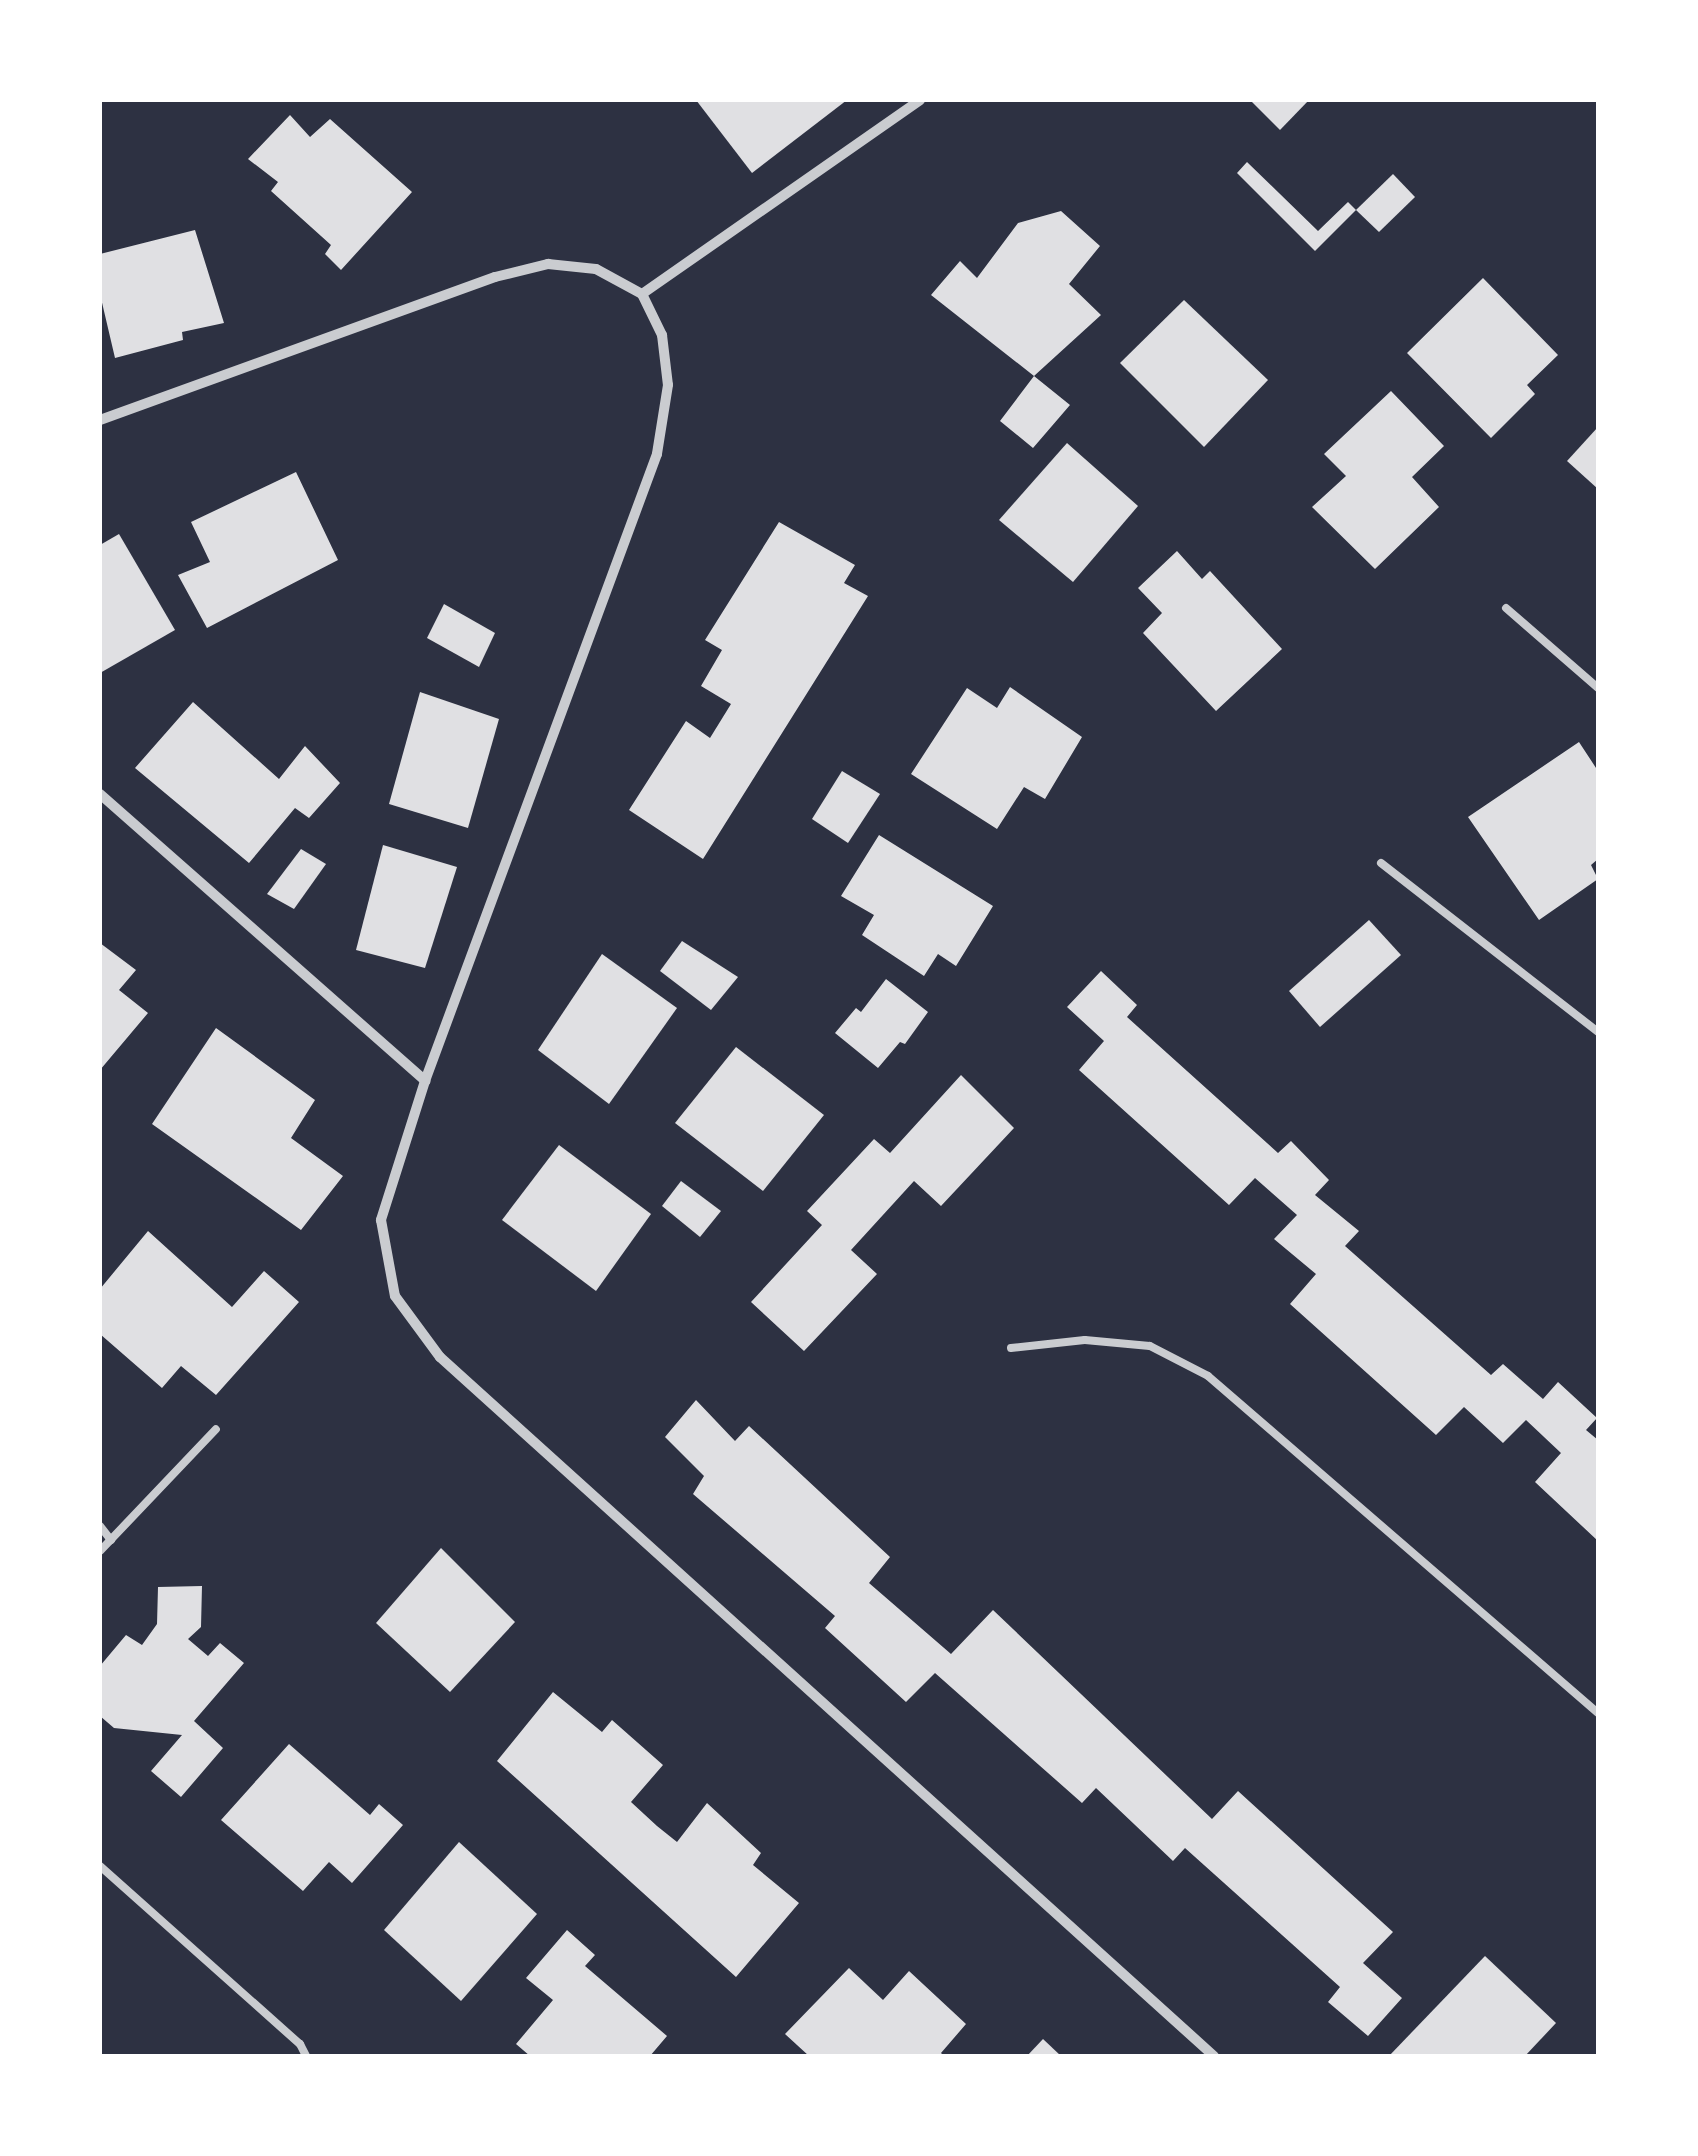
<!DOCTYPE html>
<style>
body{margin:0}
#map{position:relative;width:1698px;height:2156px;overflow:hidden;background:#2d3142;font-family:"Source Sans 3",sans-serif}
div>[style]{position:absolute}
.building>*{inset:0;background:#e0e0e3}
.service>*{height:8px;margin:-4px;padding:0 4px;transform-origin:4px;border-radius:4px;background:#caccd0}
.minor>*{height:10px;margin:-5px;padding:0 5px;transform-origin:5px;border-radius:5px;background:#caccd0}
span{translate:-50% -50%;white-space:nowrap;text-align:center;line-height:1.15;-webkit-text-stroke:9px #fff;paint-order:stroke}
.frame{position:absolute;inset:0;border:102px solid #fff;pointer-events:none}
</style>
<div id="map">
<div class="building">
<div style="clip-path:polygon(696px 100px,847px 100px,752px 173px)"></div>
<div style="clip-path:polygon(1250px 100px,1309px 100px,1280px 130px)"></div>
<div style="clip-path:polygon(290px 115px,310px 137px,330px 119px,412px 192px,341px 270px,325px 254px,331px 245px,271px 191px,278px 182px,248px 159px)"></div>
<div style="clip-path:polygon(1247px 162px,1318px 231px,1348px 202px,1356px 210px,1315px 251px,1237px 173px)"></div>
<div style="clip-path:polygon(1393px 174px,1415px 197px,1379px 232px,1356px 210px)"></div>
<div style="clip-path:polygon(1061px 211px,1100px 246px,1069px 284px,1101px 315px,1034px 376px,1070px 405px,1033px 448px,1000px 421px,1034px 376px,931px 295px,960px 261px,977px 278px,1018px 223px)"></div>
<div style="clip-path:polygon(195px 230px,224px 323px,182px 332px,183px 340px,115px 358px,100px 294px,100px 254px)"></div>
<div style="clip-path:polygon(1483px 278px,1558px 355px,1527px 385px,1535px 394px,1491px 438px,1407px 353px)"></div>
<div style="clip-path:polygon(1184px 300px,1268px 380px,1204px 447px,1120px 363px)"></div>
<div style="clip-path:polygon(1391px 391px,1444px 446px,1412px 477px,1439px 507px,1375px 569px,1312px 507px,1346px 476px,1324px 454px)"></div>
<div style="clip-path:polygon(1598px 427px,1598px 489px,1567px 461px)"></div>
<div style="clip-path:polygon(1067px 443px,1138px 506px,1073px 582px,999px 520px)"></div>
<div style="clip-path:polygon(296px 472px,338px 560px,207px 628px,178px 575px,210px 562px,191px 522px)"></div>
<div style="clip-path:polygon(779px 522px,855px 565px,844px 583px,868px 596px,703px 859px,629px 810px,686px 721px,710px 738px,731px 704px,701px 686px,722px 650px,705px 640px)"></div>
<div style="clip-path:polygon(119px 534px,175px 630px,100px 673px,100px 545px)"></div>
<div style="clip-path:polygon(1177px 551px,1202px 579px,1210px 571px,1282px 649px,1216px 711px,1143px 633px,1162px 613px,1138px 588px)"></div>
<div style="clip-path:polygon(444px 604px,495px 633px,479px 667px,427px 638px)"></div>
<div style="clip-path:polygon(1010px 687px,1082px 737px,1045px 799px,1024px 787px,997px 829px,911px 774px,967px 688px,997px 708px)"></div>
<div style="clip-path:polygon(420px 692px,499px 719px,468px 828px,389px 804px)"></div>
<div style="clip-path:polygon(193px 702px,279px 779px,305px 746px,340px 783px,309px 818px,295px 808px,249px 863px,135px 768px)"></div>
<div style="clip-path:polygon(1579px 742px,1598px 771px,1598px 859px,1591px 865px,1598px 879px,1539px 920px,1468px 817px)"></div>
<div style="clip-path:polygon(842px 771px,880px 794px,848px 843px,812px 819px)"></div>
<div style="clip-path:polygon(879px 835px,993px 906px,956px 966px,938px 954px,924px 976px,862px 935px,874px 915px,841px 896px)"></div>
<div style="clip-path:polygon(383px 845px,457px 867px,425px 968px,356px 950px)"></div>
<div style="clip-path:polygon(301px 849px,326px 864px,294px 909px,267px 894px)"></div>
<div style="clip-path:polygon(1369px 920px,1401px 955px,1320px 1027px,1289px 991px)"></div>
<div style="clip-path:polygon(682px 941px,738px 977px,711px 1010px,660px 971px)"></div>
<div style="clip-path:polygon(100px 943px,136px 970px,119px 990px,148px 1013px,100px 1070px)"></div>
<div style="clip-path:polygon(602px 954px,677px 1008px,609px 1104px,538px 1050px)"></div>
<div style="clip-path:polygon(1101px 971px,1137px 1005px,1127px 1017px,1278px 1153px,1291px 1141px,1329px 1180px,1315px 1195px,1359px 1231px,1345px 1246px,1491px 1375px,1503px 1364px,1543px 1399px,1558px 1382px,1597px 1418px,1586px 1430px,1598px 1440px,1598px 1541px,1535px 1482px,1561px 1453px,1526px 1420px,1503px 1443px,1464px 1407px,1436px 1435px,1290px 1304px,1316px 1274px,1274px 1239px,1297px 1215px,1255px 1178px,1229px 1205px,1079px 1070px,1104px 1041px,1067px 1007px)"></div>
<div style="clip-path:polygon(886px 979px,928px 1012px,905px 1044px,900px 1042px,878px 1068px,835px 1033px,856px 1008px,861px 1012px)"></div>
<div style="clip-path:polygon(216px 1028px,315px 1100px,291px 1138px,343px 1176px,301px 1230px,152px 1124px)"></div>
<div style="clip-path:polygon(736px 1047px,824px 1115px,763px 1191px,675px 1123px)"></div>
<div style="clip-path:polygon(961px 1075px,1014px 1128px,941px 1206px,914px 1181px,851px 1250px,877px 1274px,804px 1351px,751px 1302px,822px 1225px,807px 1211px,874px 1139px,890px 1153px)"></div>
<div style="clip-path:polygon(559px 1145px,651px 1214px,596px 1291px,502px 1220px)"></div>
<div style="clip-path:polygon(681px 1181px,721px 1211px,700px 1237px,662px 1206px)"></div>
<div style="clip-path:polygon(148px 1231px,232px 1307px,264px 1271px,299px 1302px,216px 1395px,181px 1366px,162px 1388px,100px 1334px,100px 1289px)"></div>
<div style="clip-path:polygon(696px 1400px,735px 1441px,749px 1426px,890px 1557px,869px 1583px,951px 1654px,993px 1610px,1212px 1819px,1238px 1791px,1393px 1932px,1363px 1963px,1402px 1998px,1368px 2036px,1328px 2002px,1340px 1987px,1185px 1848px,1173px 1861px,1096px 1788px,1082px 1803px,935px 1673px,906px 1702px,825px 1628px,835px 1616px,693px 1494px,704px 1476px,665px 1437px)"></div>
<div style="clip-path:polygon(441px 1548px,515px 1622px,450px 1692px,376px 1623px)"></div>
<div style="clip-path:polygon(202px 1586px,201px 1627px,188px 1639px,208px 1656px,220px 1643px,244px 1663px,194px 1721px,223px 1748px,181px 1797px,151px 1771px,182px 1735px,114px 1728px,100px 1716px,100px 1666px,126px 1635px,142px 1645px,157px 1624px,158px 1587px)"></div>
<div style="clip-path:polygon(553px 1692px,602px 1732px,612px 1720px,663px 1765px,631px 1802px,657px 1826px,677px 1842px,707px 1803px,761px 1853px,753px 1865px,799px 1903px,736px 1977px,497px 1761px)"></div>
<div style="clip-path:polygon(289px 1744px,370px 1815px,379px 1804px,403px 1825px,352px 1883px,329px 1862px,303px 1891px,221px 1820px)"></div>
<div style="clip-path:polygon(459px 1842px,537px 1914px,461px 2001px,384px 1930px)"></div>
<div style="clip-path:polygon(567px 1930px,595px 1955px,585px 1966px,667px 2036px,650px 2056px,530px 2056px,516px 2044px,553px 2000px,526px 1978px)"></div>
<div style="clip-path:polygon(1485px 1956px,1556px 2023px,1525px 2056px,1389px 2056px)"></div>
<div style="clip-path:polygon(849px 1968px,883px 2000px,909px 1971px,966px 2024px,941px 2053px,944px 2056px,809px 2056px,785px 2034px)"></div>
<div style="clip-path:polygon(1043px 2039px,1061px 2056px,1027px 2056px)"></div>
</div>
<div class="service">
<div style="left:1506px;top:608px;width:122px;rotate:41deg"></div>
<div style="left:1381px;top:863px;width:275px;rotate:37.9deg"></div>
<div style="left:1011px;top:1348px;width:74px;rotate:-6.2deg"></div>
<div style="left:1085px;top:1340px;width:65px;rotate:5.3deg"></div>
<div style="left:1150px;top:1346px;width:65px;rotate:27.3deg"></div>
<div style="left:1208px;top:1376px;width:515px;rotate:40.83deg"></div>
<div style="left:100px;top:1526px;width:18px;rotate:52deg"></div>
<div style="left:100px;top:1551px;width:168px;rotate:-46.4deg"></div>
<div style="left:100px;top:1866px;width:268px;rotate:41.7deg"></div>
<div style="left:300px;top:2044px;width:13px;rotate:63deg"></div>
</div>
<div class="minor">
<div style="left:642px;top:294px;width:339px;rotate:-34.9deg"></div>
<div style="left:100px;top:420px;width:420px;rotate:-19.9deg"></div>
<div style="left:495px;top:277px;width:55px;rotate:-13.8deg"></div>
<div style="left:548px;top:264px;width:48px;rotate:5.9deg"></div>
<div style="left:596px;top:269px;width:52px;rotate:28.5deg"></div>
<div style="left:642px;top:294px;width:46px;rotate:64deg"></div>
<div style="left:662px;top:335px;width:50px;rotate:83.2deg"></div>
<div style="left:668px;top:385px;width:70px;rotate:99.1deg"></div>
<div style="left:657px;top:454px;width:669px;rotate:110.31deg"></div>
<div style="left:425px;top:1081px;width:146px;rotate:107.6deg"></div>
<div style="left:381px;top:1220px;width:77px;rotate:79.6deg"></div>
<div style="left:395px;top:1296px;width:76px;rotate:53.6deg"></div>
<div style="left:440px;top:1357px;width:1043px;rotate:42.09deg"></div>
<div style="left:100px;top:794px;width:434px;rotate:41.4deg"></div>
</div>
<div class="frame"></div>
</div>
